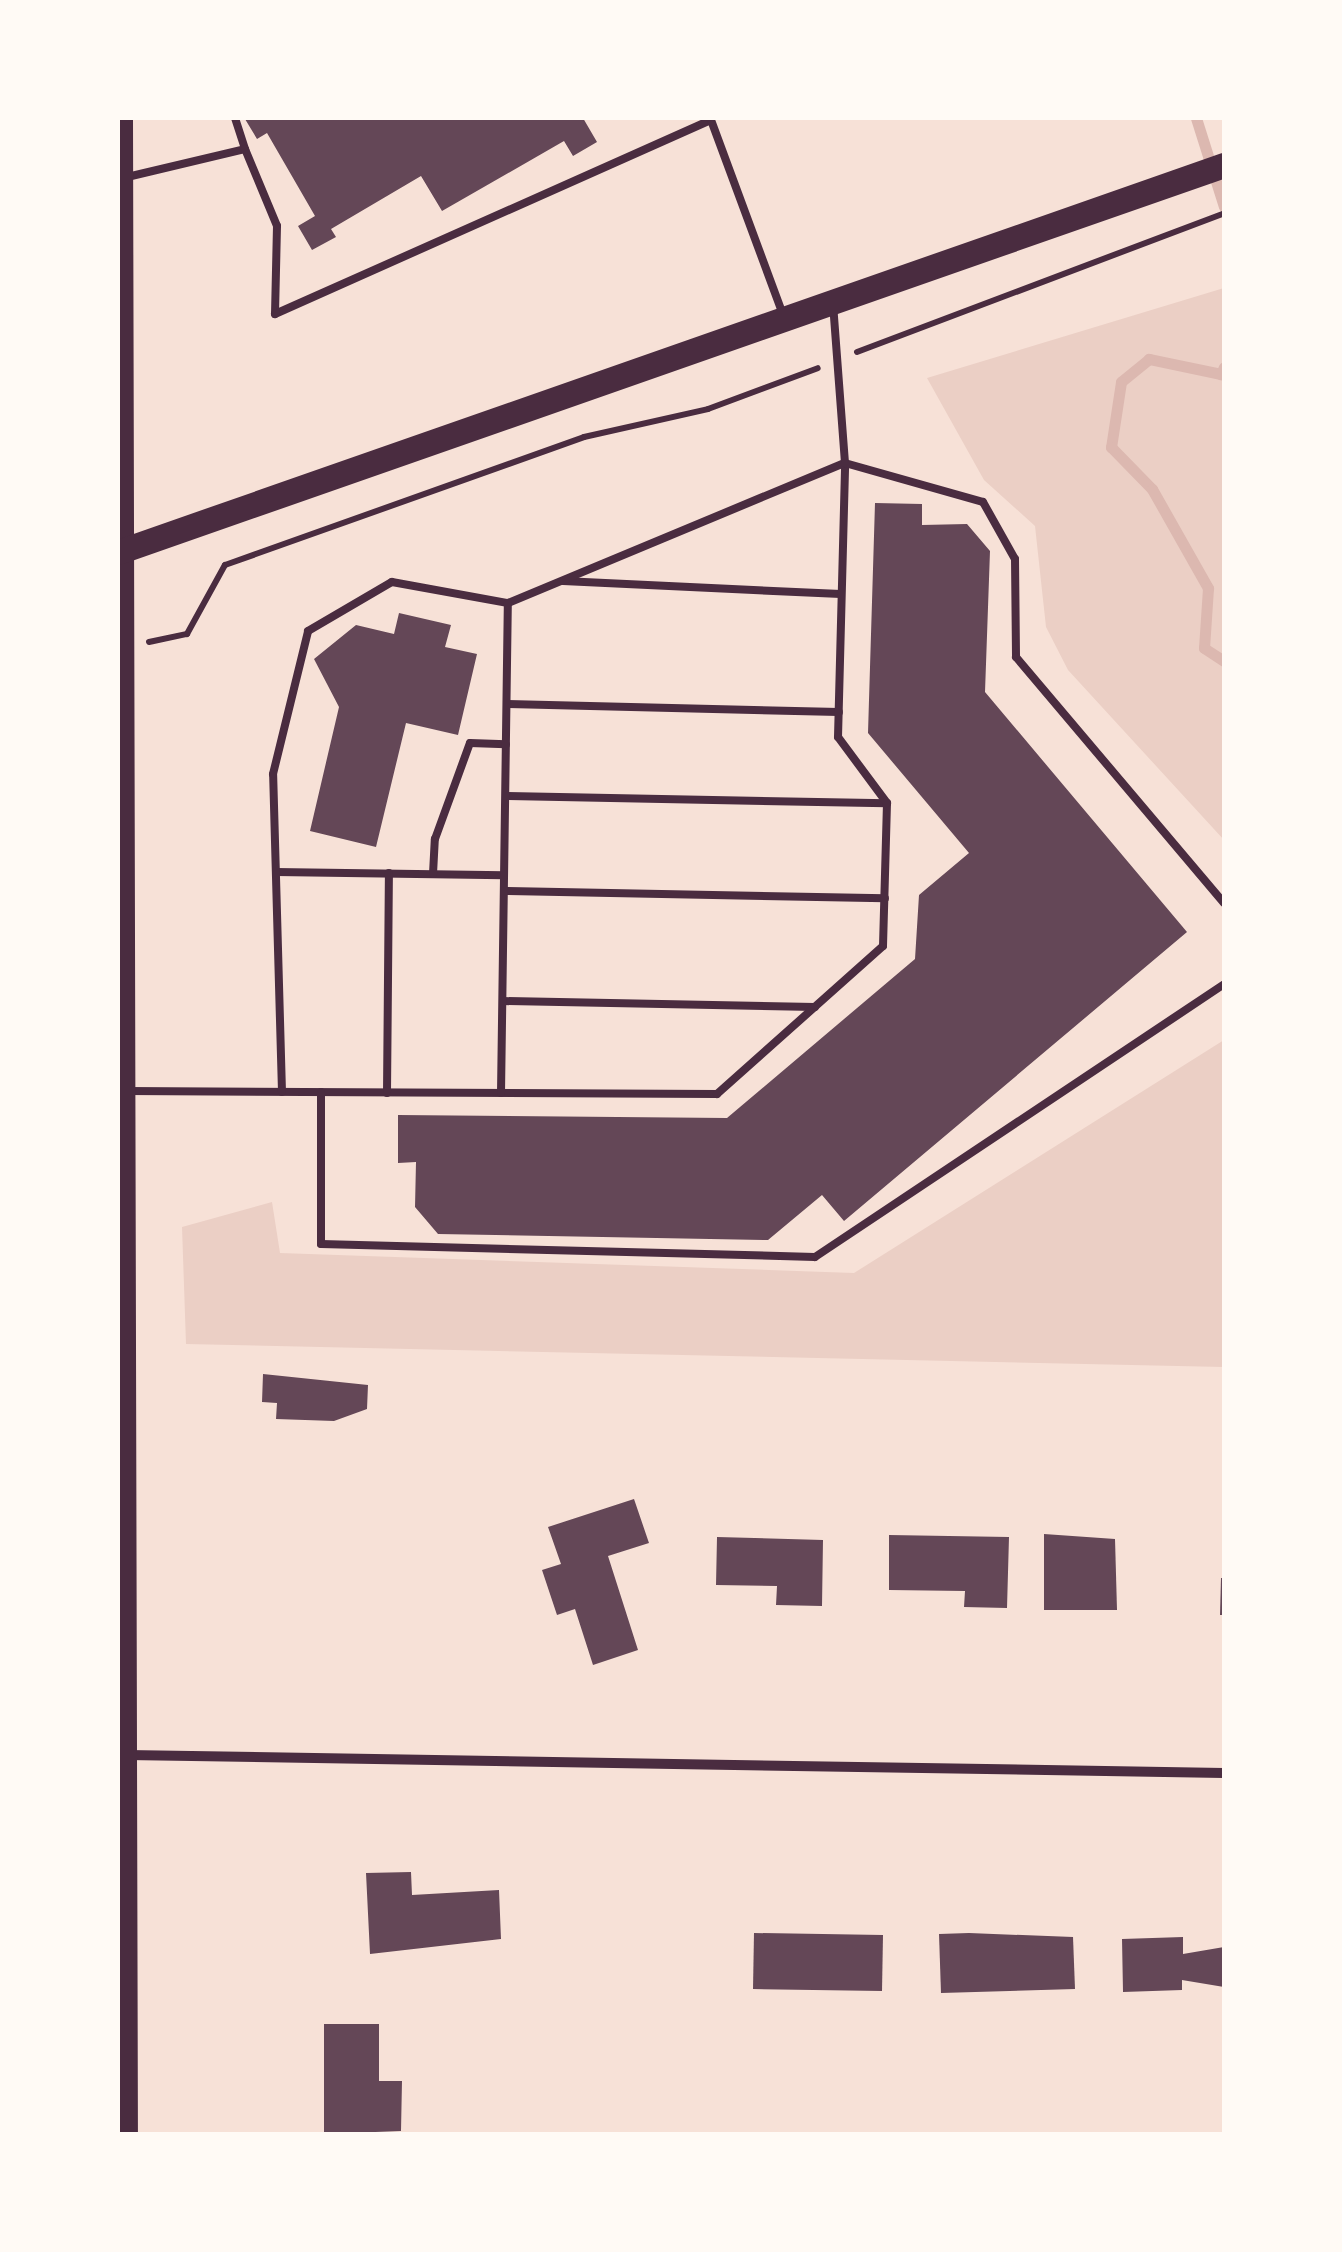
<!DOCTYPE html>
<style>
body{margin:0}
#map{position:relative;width:1342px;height:2252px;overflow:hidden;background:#f7e1d7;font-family:"Nunito Sans",sans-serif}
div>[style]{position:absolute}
.green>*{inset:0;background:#ebcfc5}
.stream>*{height:11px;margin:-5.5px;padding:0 5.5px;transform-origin:5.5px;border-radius:5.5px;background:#dcb8b0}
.building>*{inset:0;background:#644757}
.path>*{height:6px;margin:-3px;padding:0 3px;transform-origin:3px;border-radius:3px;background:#4a2c40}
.service>*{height:8px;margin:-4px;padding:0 4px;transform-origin:4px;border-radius:4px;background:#4a2c40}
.minor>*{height:10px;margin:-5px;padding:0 5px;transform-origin:5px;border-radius:5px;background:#4a2c40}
.secondary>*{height:20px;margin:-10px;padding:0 10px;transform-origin:10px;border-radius:10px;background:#4a2c40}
.primary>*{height:25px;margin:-12.5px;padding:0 12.5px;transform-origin:12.5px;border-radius:12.5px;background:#4a2c40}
span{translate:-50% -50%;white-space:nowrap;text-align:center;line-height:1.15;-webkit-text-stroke:8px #fffaf5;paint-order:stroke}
.frame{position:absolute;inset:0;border:120px solid #fffaf5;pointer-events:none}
</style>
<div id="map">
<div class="green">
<div style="clip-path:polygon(1224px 288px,1224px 840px,1068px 670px,1046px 627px,1035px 526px,984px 480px,927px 378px)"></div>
<div style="clip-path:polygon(1224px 1040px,1224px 1367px,186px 1344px,182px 1227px,272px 1202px,280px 1253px,854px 1273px)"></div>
</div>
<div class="stream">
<div style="left:1196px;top:118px;width:93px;rotate:72.5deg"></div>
<div style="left:1224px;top:367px;width:8px;rotate:113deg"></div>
<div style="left:1221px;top:374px;width:74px;rotate:-168.2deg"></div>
<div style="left:1149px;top:359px;width:36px;rotate:141deg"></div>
<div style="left:1121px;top:382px;width:66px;rotate:98.7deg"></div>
<div style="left:1111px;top:447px;width:59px;rotate:45.7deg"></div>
<div style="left:1152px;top:489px;width:114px;rotate:60.5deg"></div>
<div style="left:1208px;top:588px;width:60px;rotate:93.8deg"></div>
<div style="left:1204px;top:648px;width:24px;rotate:33deg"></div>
</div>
<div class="building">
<div style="clip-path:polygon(583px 118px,597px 142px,573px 156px,564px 141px,442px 211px,421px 176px,331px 229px,336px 237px,312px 250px,298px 226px,315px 216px,267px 133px,257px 139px,245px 119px)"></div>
<div style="clip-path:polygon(875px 503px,922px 504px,922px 525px,967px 524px,990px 551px,985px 692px,1187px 932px,844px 1221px,822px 1195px,768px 1240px,438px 1234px,415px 1207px,416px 1162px,398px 1163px,398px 1115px,727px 1118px,915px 959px,919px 895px,969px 853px,868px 733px)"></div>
<div style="clip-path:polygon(399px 613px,451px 625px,445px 647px,477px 654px,458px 735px,406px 723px,376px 847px,310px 831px,339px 707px,314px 659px,356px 625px,394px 634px)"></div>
<div style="clip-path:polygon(263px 1374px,368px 1385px,367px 1409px,334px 1421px,276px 1419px,277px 1403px,262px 1402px)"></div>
<div style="clip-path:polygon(634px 1499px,649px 1543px,608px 1556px,638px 1650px,593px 1665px,575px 1609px,557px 1615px,542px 1570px,561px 1564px,548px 1527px)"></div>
<div style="clip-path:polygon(1044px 1534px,1115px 1539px,1117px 1610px,1044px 1610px)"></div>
<div style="clip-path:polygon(889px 1535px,1009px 1537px,1007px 1608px,964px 1607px,965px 1591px,889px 1590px)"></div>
<div style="clip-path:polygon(717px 1537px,823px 1540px,822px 1606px,776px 1605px,777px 1586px,716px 1585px)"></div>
<div style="clip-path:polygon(1221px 1578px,1224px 1578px,1224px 1615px,1220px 1615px)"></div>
<div style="clip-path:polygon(411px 1872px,412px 1895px,499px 1890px,501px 1939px,370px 1954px,366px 1873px)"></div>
<div style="clip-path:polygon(754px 1933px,883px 1935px,882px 1991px,753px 1989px)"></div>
<div style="clip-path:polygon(969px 1933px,1073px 1937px,1075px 1989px,941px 1993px,939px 1934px)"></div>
<div style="clip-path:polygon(1183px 1937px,1183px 1954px,1224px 1947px,1224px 1987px,1182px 1980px,1182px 1990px,1123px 1992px,1122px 1939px)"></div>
<div style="clip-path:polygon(324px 2024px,379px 2024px,379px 2081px,402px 2081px,401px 2131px,324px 2134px)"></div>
</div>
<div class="path">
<div style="left:857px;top:352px;width:392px;rotate:-20.7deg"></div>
<div style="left:149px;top:642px;width:39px;rotate:-12deg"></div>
<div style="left:187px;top:634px;width:79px;rotate:-61.2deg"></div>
<div style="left:225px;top:565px;width:381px;rotate:-19.6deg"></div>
<div style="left:584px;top:437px;width:127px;rotate:-12.7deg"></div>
<div style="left:708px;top:409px;width:117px;rotate:-20.4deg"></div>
</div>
<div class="service">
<div style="left:235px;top:118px;width:33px;rotate:72deg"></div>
<div style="left:123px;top:178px;width:125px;rotate:-13.4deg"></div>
<div style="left:245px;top:149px;width:83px;rotate:67.4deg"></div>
<div style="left:277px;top:226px;width:88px;rotate:91.3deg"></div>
<div style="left:275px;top:314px;width:477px;rotate:-24deg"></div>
<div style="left:711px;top:120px;width:208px;rotate:69.7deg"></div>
<div style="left:563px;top:581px;width:278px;rotate:2.7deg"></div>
<div style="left:507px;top:704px;width:332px;rotate:1.4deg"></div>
<div style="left:506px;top:796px;width:381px;rotate:1.1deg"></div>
<div style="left:276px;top:872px;width:228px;rotate:0.8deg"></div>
<div style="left:433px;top:874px;width:35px;rotate:-87deg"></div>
<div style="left:435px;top:839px;width:102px;rotate:-70deg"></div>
<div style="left:470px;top:743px;width:36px;rotate:2deg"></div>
<div style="left:504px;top:891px;width:381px;rotate:1.1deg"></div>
<div style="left:503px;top:1001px;width:312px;rotate:1.1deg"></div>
<div style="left:127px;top:1091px;width:590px;rotate:0.29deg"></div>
<div style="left:717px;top:1094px;width:222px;rotate:-41.7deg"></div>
<div style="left:883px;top:946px;width:143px;rotate:-88.4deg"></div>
<div style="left:887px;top:803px;width:82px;rotate:-126.6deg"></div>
<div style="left:838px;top:737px;width:274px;rotate:-88.5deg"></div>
<div style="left:845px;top:463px;width:158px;rotate:-94.3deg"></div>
<div style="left:282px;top:1092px;width:318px;rotate:-91.6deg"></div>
<div style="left:273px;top:774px;width:147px;rotate:-76.2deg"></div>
<div style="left:308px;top:631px;width:97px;rotate:-30.3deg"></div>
<div style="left:392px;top:582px;width:118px;rotate:10.3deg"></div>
<div style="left:508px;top:603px;width:365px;rotate:-22.6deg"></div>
<div style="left:845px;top:463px;width:143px;rotate:15.8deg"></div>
<div style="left:983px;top:502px;width:65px;rotate:60.7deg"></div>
<div style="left:1015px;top:559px;width:98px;rotate:89.4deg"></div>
<div style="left:1016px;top:657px;width:322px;rotate:49.8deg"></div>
<div style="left:321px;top:1092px;width:152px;rotate:90deg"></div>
<div style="left:321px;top:1244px;width:494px;rotate:1.5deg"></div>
<div style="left:815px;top:1257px;width:492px;rotate:-33.7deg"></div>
<div style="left:387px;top:1093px;width:220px;rotate:-89.5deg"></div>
<div style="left:501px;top:1093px;width:490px;rotate:-89.2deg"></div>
</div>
<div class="minor">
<div style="left:127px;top:1755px;width:1097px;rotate:0.94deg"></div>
</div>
<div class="secondary">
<div style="left:123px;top:118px;width:2016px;rotate:89.86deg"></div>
</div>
<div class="primary">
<div style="left:118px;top:552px;width:1172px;rotate:-19.29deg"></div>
</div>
<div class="frame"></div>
</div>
